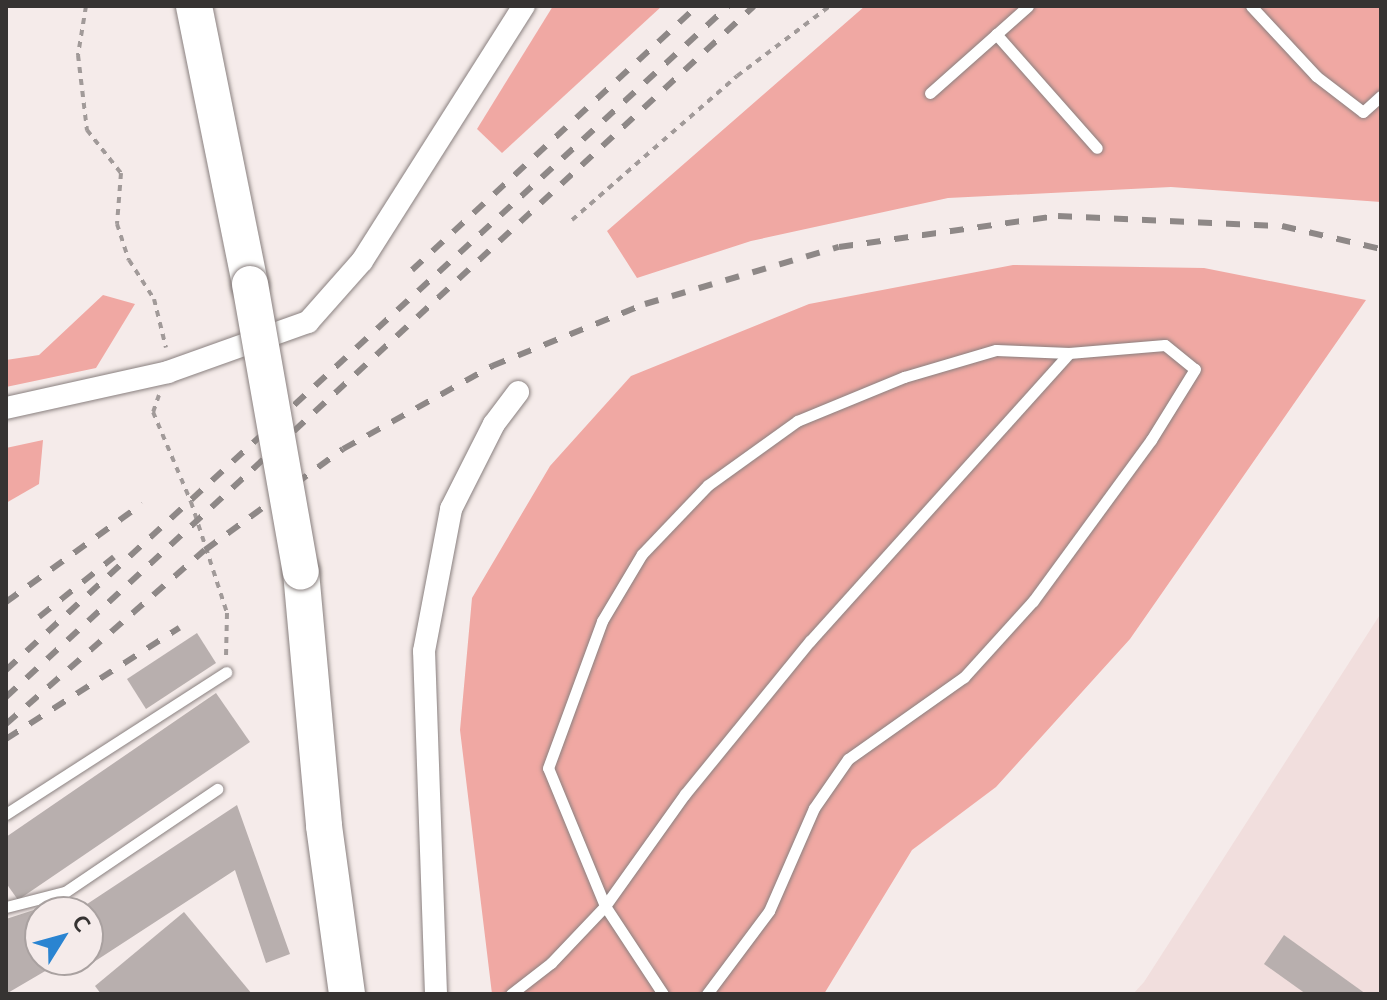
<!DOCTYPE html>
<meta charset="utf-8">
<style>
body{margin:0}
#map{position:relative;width:1387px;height:1000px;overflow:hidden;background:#f5ebea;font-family:Ubuntu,sans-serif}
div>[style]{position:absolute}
.built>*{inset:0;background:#f1dedd}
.green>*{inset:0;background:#f0a8a3}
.building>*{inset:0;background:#b8afae}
.path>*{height:4px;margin-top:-2px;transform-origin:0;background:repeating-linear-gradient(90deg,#a19a99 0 6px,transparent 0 12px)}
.roads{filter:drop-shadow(0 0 2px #89807f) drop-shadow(0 0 2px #89807f)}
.service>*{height:11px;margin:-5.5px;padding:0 5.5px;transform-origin:5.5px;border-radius:5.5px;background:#fff}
.minor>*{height:22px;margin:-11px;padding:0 11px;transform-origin:11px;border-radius:11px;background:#fff}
.primary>*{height:36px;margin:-18px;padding:0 18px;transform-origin:18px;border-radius:18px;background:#fff}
.rail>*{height:6px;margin-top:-3px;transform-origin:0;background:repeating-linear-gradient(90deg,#8e8887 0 14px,transparent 0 28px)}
.bridges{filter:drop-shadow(0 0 2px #89807f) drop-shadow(0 0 2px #89807f)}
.primary-bridge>*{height:36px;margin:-18px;padding:0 18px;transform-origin:18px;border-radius:18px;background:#fff}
span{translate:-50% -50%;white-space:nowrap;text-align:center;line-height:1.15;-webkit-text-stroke:6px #f5ebea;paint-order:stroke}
.frame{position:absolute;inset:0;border:8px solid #363332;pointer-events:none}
.north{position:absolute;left:24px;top:896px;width:80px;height:80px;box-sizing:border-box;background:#f5ebea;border:2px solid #a9a1a0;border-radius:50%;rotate:53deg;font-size:22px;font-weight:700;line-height:32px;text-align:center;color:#363332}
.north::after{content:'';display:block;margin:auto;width:28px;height:36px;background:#2a84d1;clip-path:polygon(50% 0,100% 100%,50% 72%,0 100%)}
</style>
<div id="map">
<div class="built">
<div style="clip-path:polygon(1381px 613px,1381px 994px,1133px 994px,1144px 982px)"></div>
</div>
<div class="green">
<div style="clip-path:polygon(553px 6px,662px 6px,502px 153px,477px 129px)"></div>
<div style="clip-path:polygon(865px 6px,1381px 6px,1381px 202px,1171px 187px,948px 198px,751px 241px,637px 278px,607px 231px)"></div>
<div style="clip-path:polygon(1013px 265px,1204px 268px,1366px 300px,1130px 639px,996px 787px,912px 850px,824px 994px,492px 994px,460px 730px,472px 598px,550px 466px,631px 376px,809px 304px)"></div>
<div style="clip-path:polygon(103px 295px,135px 304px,96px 368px,6px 387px,6px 360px,39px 355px)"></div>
<div style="clip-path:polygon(43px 440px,39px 484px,6px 503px,6px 448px)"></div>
</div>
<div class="building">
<div style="clip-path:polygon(197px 633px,216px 663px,146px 709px,127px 679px)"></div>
<div style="clip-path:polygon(216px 693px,250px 742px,18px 900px,6px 883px,6px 837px)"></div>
<div style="clip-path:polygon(237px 805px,290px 954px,266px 963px,235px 870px,80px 971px,74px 960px,88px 960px,88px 912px,75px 912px)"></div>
<div style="clip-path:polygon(43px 907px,47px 912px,40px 912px,40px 960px,64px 960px,6px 994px,6px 919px)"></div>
<div style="clip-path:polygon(184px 912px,252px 994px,101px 994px,95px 986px)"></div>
<div style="clip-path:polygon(1284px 935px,1366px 994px,1306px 994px,1264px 964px)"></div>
</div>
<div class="path">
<div style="left:86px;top:6px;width:50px;rotate:99.3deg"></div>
<div style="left:78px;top:55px;width:76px;rotate:83.2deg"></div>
<div style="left:87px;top:130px;width:55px;rotate:51.7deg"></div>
<div style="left:121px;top:173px;width:51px;rotate:94.5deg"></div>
<div style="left:117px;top:224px;width:38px;rotate:72deg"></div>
<div style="left:129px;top:260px;width:46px;rotate:57.3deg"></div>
<div style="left:154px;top:299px;width:50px;rotate:76.2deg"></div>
<div style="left:572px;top:220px;width:219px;rotate:-41.1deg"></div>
<div style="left:737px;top:76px;width:116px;rotate:-37deg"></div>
<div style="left:159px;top:395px;width:18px;rotate:109deg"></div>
<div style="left:153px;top:412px;width:98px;rotate:67.1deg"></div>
<div style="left:191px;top:502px;width:117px;rotate:72deg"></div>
<div style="left:227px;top:613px;width:43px;rotate:91.3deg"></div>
</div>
<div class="roads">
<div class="service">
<div style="left:1251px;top:6px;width:96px;rotate:47.1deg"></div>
<div style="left:1316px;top:76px;width:59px;rotate:37.5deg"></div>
<div style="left:1363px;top:112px;width:24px;rotate:-42deg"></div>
<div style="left:996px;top:34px;width:152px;rotate:48.5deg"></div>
<div style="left:930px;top:93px;width:131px;rotate:-41.6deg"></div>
<div style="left:6px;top:814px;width:262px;rotate:-32.8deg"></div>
<div style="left:6px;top:907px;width:61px;rotate:-14.3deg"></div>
<div style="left:65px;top:892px;width:184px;rotate:-34.1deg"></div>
<div style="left:511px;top:994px;width:51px;rotate:-37.8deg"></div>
<div style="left:551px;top:963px;width:79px;rotate:-46.5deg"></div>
<div style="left:605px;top:906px;width:138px;rotate:-54.5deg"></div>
<div style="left:685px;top:794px;width:198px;rotate:-50.8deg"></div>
<div style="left:810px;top:641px;width:387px;rotate:-48deg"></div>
<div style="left:663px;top:994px;width:105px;rotate:-123.4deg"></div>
<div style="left:605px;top:906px;width:149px;rotate:-112.4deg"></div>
<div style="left:548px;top:768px;width:157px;rotate:-69.8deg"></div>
<div style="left:602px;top:621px;width:78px;rotate:-59.2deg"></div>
<div style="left:642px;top:554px;width:95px;rotate:-46.3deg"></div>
<div style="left:708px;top:485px;width:110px;rotate:-35.7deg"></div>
<div style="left:797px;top:421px;width:116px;rotate:-22.4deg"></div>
<div style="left:904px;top:377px;width:96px;rotate:-16.4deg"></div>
<div style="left:996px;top:350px;width:73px;rotate:2.4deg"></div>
<div style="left:1069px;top:353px;width:96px;rotate:-4.8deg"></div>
<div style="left:1165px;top:345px;width:38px;rotate:39deg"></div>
<div style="left:1195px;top:369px;width:84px;rotate:121.8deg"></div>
<div style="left:1151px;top:440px;width:200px;rotate:126.2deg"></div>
<div style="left:1033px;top:601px;width:103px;rotate:132.2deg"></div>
<div style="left:964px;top:677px;width:142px;rotate:144.7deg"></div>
<div style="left:848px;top:759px;width:60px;rotate:124.8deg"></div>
<div style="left:814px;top:808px;width:112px;rotate:113.6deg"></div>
<div style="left:769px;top:911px;width:104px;rotate:126.8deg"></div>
</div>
<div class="minor">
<div style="left:6px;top:408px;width:166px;rotate:-12.5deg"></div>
<div style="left:168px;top:372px;width:149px;rotate:-19.7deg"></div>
<div style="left:308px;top:322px;width:81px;rotate:-48.5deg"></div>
<div style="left:362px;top:261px;width:302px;rotate:-57.6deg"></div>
<div style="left:436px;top:994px;width:343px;rotate:-92deg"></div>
<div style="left:424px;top:651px;width:145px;rotate:-79.2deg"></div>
<div style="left:451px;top:509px;width:95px;rotate:-63.2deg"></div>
<div style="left:494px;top:424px;width:40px;rotate:-53deg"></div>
</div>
<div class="primary">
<div style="left:194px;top:6px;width:284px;rotate:78.6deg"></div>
<div style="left:301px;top:572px;width:255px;rotate:84.8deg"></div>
<div style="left:324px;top:826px;width:170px;rotate:82.2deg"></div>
</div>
</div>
<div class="rail">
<div style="left:412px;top:270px;width:388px;rotate:-42.8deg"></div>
<div style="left:6px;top:602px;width:168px;rotate:-35.8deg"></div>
<div style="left:39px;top:617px;width:96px;rotate:-38.7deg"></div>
<div style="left:6px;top:670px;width:981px;rotate:-42.6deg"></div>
<div style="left:6px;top:697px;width:1018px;rotate:-42.73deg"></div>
<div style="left:6px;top:724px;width:264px;rotate:-41.2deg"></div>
<div style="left:205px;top:550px;width:171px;rotate:-36.2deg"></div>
<div style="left:343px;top:449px;width:171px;rotate:-29.1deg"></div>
<div style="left:492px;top:366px;width:165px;rotate:-22.1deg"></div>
<div style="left:645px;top:304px;width:202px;rotate:-16.4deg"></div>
<div style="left:839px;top:247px;width:221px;rotate:-8.1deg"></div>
<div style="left:1058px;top:216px;width:224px;rotate:2.6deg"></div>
<div style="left:1282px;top:226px;width:102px;rotate:13.1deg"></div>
<div style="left:6px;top:739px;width:206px;rotate:-32.7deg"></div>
</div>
<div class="bridges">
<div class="primary-bridge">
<div style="left:250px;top:284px;width:292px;rotate:80deg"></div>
</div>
</div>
<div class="frame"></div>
<div class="north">С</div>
</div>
